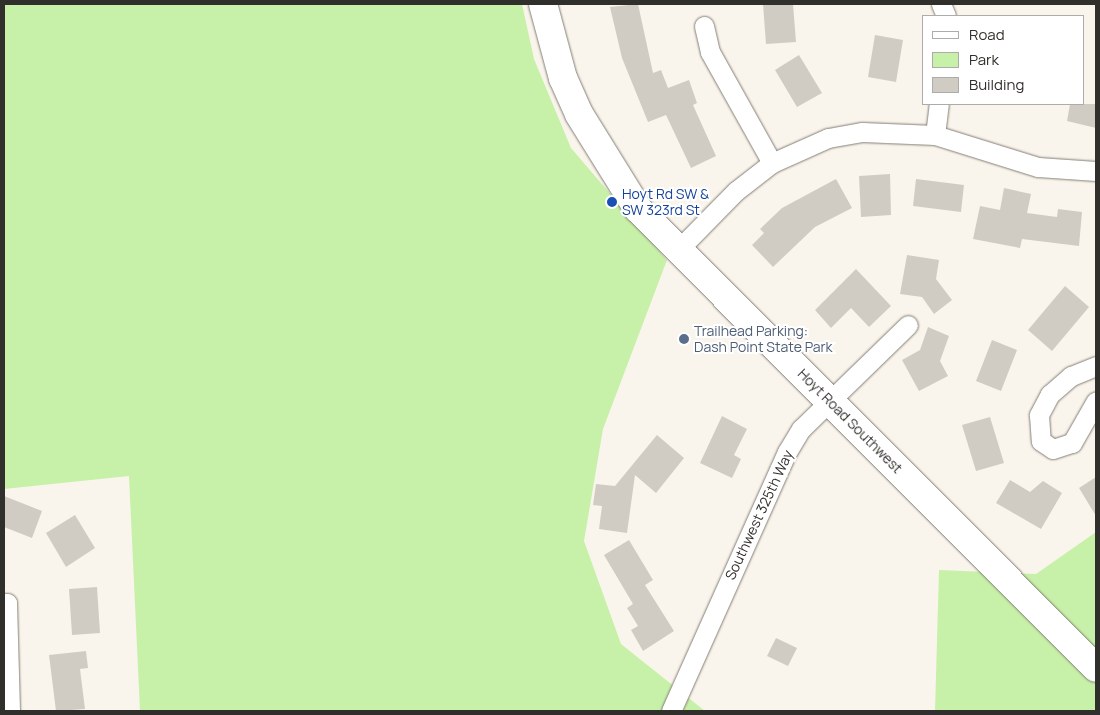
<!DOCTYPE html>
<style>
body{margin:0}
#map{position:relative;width:1100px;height:715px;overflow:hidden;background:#faf5ec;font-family:Manrope,sans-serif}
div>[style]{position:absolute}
.green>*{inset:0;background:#c7f1a8}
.building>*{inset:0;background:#d1ccc3}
.roads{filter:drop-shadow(0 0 1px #837e76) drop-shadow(0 0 1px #837e76)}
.minor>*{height:19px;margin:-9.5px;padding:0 9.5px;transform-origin:9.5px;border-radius:9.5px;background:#fff}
.secondary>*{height:28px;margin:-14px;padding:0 14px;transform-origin:14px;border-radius:14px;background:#fff}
.dots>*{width:14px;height:14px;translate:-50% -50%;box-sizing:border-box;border:2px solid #fff;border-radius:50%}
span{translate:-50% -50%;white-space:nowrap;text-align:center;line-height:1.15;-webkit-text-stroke:4px #fff;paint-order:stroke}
.transit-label{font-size:14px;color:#164399}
.left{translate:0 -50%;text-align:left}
.service-label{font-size:14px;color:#4e5e75}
.street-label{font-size:14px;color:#312f2b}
.frame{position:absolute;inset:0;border:5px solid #312f2b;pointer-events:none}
.legend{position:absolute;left:922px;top:15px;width:162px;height:90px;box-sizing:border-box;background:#fff;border:1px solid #adacaa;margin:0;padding:6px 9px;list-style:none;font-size:15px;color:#312f2b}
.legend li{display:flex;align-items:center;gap:10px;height:25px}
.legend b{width:25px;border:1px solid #adacaa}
</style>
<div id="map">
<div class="green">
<div style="clip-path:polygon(4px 4px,522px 4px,534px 59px,571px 148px,667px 260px,603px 429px,584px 541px,621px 644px,705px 711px,140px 711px,129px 476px,4px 489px)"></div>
<div style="clip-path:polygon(1096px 532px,1096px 711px,935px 711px,939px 570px,1036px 574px)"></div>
</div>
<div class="building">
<div style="clip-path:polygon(638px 4px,653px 73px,661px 70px,668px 88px,689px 80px,697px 103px,693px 105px,716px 156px,691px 168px,666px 115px,648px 122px,622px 58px,610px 7px)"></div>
<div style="clip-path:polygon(763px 4px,793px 4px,796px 42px,766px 44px)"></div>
<div style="clip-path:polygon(875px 35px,903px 40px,896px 82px,868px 77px)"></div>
<div style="clip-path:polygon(799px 55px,822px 93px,797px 107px,775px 70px)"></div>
<div style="clip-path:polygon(1070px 104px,1096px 104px,1096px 128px,1067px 121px)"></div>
<div style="clip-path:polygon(890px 174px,891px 215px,861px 217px,859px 176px)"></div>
<div style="clip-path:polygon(836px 179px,852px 208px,815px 227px,773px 267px,752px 245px,764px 233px,760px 229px,782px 208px)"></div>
<div style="clip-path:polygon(916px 179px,964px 185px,961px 212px,913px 206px)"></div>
<div style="clip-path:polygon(1004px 188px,1031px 194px,1027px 213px,1057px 217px,1058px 209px,1082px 212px,1079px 246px,1022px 239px,1020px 248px,973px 239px,980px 206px,1000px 210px)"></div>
<div style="clip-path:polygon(907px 255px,939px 260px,936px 279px,952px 300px,934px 314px,922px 297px,900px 294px)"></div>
<div style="clip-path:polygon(856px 269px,891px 306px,869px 327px,851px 308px,831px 328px,815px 310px)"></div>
<div style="clip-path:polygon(1065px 286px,1089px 307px,1052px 351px,1028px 330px)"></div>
<div style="clip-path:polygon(928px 327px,949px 336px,940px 361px,948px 376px,919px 391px,902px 360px,920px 350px)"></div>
<div style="clip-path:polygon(992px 340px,1017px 350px,1001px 391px,976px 381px)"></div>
<div style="clip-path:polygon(722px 416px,747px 429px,734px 455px,741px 459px,732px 478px,700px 463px)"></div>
<div style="clip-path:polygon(990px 417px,1004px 463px,976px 471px,962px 425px)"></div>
<div style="clip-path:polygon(657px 435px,684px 458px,656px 493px,635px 475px,627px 533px,599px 529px,602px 506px,593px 505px,596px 484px,615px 486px)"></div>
<div style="clip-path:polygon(1096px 477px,1096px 516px,1079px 488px)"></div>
<div style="clip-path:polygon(1010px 480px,1030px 492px,1043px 481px,1062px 493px,1041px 529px,996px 503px)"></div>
<div style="clip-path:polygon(4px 496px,42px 511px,32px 538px,4px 527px)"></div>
<div style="clip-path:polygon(75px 515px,95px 548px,66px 567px,46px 533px)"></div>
<div style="clip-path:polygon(629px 540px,653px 580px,645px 585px,674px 631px,643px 651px,631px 630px,638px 626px,627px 608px,633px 604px,604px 555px)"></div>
<div style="clip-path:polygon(97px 587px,100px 633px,72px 635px,69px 589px)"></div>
<div style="clip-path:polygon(776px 638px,797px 648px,788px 666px,767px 656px)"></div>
<div style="clip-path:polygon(86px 651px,88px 668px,80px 669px,85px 709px,56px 711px,49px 655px)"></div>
</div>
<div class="roads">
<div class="minor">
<div style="left:941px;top:4px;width:13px;rotate:67deg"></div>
<div style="left:704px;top:26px;width:27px;rotate:77deg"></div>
<div style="left:710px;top:52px;width:127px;rotate:60.8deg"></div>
<div style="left:935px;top:135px;width:31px;rotate:-83deg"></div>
<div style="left:676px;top:252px;width:86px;rotate:-45.5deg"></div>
<div style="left:736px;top:191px;width:46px;rotate:-37.9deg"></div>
<div style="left:772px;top:163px;width:61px;rotate:-24.1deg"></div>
<div style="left:828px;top:138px;width:35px;rotate:-10deg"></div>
<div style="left:862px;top:132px;width:73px;rotate:2.4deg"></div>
<div style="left:935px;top:135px;width:108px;rotate:17.3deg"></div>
<div style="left:1038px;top:167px;width:58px;rotate:3.9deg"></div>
<div style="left:1096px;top:366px;width:27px;rotate:158deg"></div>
<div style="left:1071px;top:376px;width:28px;rotate:139deg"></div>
<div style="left:1050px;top:394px;width:24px;rotate:118deg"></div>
<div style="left:1039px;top:415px;width:26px;rotate:86deg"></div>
<div style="left:1041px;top:441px;width:14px;rotate:34deg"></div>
<div style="left:1053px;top:449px;width:20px;rotate:-18deg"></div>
<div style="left:1072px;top:443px;width:48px;rotate:-60.3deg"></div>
<div style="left:4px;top:603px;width:3px"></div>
<div style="left:7px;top:603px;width:108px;rotate:88.4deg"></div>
<div style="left:671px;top:711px;width:284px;rotate:-65.9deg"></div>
<div style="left:787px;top:452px;width:27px;rotate:-59deg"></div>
<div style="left:801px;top:429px;width:149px;rotate:-44.2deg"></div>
</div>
<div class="secondary">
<div style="left:543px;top:4px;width:77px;rotate:74.9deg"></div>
<div style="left:563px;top:78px;width:39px;rotate:66deg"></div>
<div style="left:579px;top:114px;width:112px;rotate:58.2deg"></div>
<div style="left:638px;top:209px;width:648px;rotate:45.06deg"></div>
</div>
</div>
<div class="dots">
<div style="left:612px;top:202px;background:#1a4fb4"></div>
<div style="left:684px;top:339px;background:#5c6f8a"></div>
</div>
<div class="transit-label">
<span class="left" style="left:622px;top:202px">Hoyt Rd SW &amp;<br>SW 323rd St</span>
</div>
<div class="service-label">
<span class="left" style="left:694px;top:339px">Trailhead Parking:<br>Dash Point State Park</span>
</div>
<div class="street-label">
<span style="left:850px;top:421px;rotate:45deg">Hoyt Road Southwest</span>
<span style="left:759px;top:515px;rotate:-65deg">Southwest 325th Way</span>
</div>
<div class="frame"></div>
<ul class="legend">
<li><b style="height:6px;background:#fff"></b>Road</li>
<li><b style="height:14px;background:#c7f1a8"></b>Park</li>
<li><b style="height:14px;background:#d1ccc3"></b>Building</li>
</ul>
</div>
